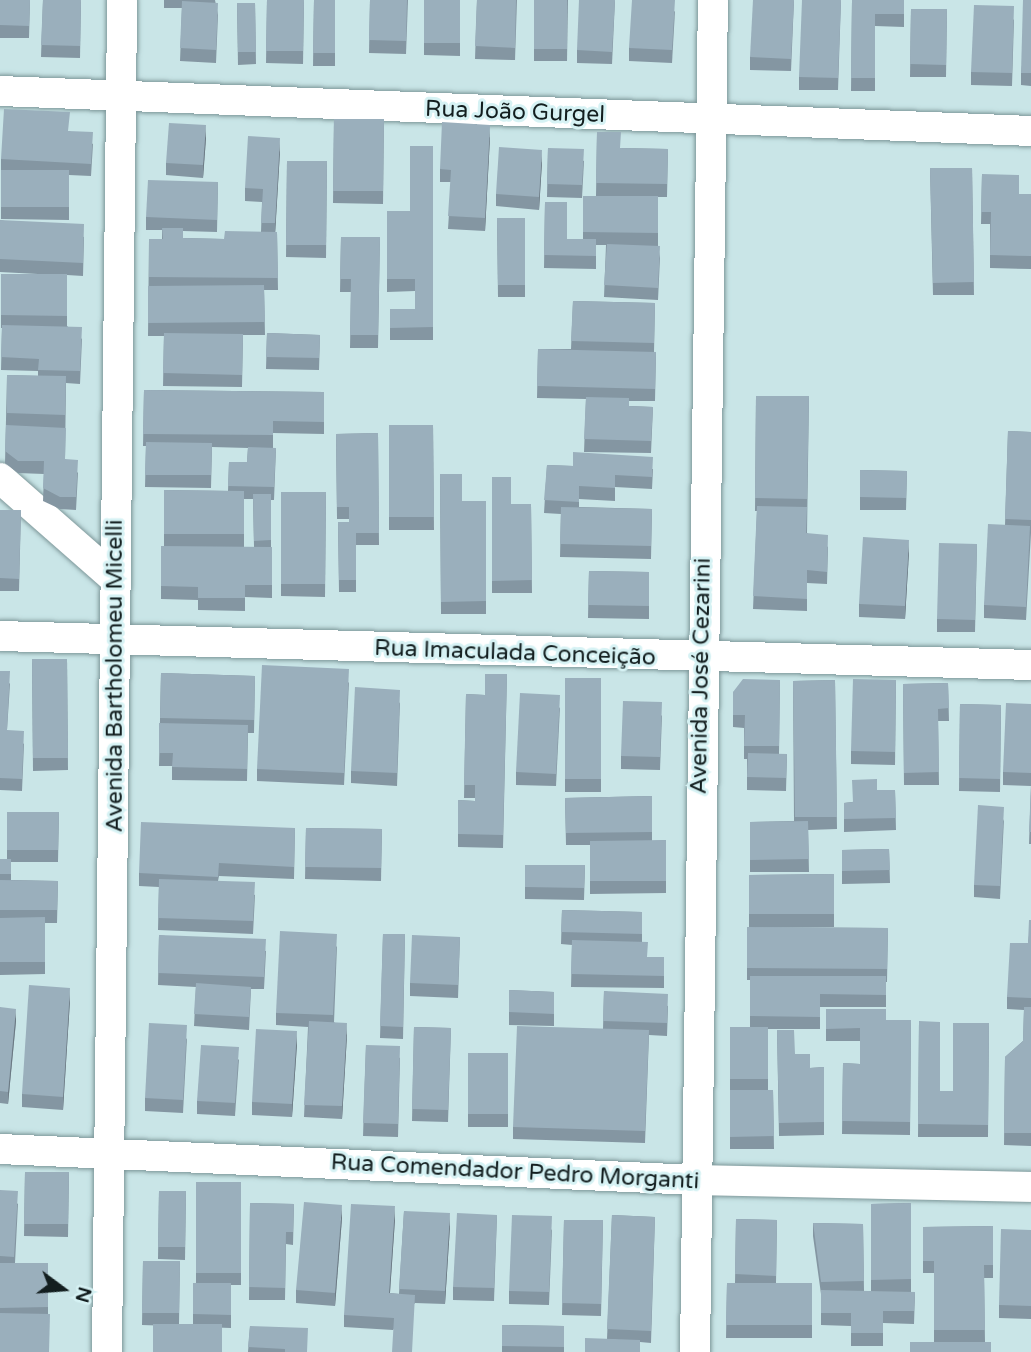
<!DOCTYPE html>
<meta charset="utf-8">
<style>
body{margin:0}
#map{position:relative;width:1031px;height:1352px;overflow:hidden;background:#c9e5e7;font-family:"Varela Round",sans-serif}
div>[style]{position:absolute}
.roads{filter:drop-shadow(0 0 2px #7d9799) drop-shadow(0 0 2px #7d9799)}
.minor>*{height:30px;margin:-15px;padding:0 15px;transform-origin:15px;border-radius:15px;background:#fff}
.wall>*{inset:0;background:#8496a2}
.shaded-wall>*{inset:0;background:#6c7a84}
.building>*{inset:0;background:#9aafbc}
span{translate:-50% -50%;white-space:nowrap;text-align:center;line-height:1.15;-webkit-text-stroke:6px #d6f2f4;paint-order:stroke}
.street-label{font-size:23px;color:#131e1f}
.north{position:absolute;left:28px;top:1254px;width:70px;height:70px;-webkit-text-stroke:5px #d6f2f4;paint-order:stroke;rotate:106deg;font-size:19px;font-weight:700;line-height:28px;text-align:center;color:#131e1f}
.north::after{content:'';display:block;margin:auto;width:24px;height:32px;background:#131e1f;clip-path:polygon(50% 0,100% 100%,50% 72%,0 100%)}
</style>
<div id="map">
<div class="roads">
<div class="minor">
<div style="left:0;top:91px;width:1032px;rotate:2.22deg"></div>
<div style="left:0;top:478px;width:153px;rotate:41.3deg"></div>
<div style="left:0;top:636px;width:1031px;rotate:1.61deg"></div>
<div style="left:0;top:1149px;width:698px;rotate:2.55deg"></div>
<div style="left:697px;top:1180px;width:334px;rotate:1.2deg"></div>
<div style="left:107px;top:1352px;width:1352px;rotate:-89.36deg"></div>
<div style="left:695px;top:1352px;width:1352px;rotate:-89.24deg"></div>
</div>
</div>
<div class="wall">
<div style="clip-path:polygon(0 0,30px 0,29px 38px,0 38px)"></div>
<div style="clip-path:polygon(43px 0,81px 0,80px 58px,41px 57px)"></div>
<div style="clip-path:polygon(164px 0,215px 0,218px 15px,216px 63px,180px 61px,182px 8px,164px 8px)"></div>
<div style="clip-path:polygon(267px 0,304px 0,303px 64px,266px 63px)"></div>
<div style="clip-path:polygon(314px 0,335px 0,335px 66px,313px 66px)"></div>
<div style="clip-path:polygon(370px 0,408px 0,406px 54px,369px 53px)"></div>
<div style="clip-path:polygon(424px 0,460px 0,460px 56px,424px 55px)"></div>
<div style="clip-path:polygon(477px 0,517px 0,515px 60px,475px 59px)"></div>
<div style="clip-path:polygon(534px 0,568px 0,567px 61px,534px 61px)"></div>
<div style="clip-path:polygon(615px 0,612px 64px,577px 63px,577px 50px)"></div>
<div style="clip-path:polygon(794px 0,791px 71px,750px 70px,750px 57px)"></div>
<div style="clip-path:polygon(841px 0,838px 90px,799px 90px,799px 77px)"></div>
<div style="clip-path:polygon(852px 0,904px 0,904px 27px,875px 26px,875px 91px,851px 91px)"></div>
<div style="clip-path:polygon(1031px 0,1031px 86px,1021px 85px,1021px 73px)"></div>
<div style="clip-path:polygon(237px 3px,255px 3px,256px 64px,238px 65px)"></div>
<div style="clip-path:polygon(911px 9px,947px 9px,946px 77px,910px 77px)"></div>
<div style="clip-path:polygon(675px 11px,672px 63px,629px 61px,629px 48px)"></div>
<div style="clip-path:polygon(1014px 19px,1012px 86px,971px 85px,971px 72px)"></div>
<div style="clip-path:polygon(334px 119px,384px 119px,383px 204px,333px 203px)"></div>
<div style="clip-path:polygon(69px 131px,93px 144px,91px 176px,69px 175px,69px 220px,1px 219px,1px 159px)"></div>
<div style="clip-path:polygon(597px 132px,620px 148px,668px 149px,667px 197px,658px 197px,658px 246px,660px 258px,658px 300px,604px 297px,606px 245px,596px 245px,596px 269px,544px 268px,545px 202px,567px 239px,583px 239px,583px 196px,596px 196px)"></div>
<div style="clip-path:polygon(490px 137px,485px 231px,448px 229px,451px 182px,440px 182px,440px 169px)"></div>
<div style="clip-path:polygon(206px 138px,203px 178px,166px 175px,166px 163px)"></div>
<div style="clip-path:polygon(433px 146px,433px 340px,390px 340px,390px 309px,415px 309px,415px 291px,387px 292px,387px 211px,410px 211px)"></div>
<div style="clip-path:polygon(548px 148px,584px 161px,582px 198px,547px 197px)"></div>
<div style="clip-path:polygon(280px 151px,275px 232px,277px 232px,278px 290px,264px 290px,265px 335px,243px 335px,242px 387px,163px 386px,164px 336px,148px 336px,149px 239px,162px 239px,162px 230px,146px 230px,146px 217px,218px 182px,217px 232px,183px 231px,183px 238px,224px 239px,261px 232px,262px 202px,245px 201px,245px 188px)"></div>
<div style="clip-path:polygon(287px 161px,327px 161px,326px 258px,286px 257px)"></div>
<div style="clip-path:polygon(542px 162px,539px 210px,496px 206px,496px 194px)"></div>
<div style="clip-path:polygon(930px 168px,972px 168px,974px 295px,933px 295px)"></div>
<div style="clip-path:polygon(982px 174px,1019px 194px,1031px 194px,1031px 269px,990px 268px,990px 224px,981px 224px)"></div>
<div style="clip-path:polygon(497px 218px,525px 218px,525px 297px,498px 297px)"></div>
<div style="clip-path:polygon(0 220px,84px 237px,83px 276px,67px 275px,67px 326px,82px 339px,80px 384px,66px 383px,65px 459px,78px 473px,76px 510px,60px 509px,43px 501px,44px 474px,18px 473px,5px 463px,7px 375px,38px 376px,38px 371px,1px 370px,2px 328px,1px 328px,1px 274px,38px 274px,0 272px)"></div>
<div style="clip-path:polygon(341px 237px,380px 237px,378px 348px,350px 348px,351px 292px,340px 292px)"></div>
<div style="clip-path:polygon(573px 301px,655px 303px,654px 352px,656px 352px,655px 401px,629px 401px,629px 406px,653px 407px,651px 453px,584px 452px,586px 399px,537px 398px,538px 349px,571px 349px)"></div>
<div style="clip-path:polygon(267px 333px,320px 335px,319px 370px,266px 369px)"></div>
<div style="clip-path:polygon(evenodd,144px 390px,324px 392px,324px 434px,273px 433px,273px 448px,276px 448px,274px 500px,271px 500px,271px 547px,272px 547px,272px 598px,245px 597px,245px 611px,198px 610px,198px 600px,161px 599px,161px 546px,164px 546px,164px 490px,228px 491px,229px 462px,247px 462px,248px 448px,212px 447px,211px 488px,145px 487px,146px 446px,143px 446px,144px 390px,244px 499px,253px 499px,254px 547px,244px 547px,244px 499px)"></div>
<div style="clip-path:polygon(756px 396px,809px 396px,807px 533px,828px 547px,827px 584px,807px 583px,807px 611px,753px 609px,757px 511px,755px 511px)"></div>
<div style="clip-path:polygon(389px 425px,433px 425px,434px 530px,389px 530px)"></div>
<div style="clip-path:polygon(1008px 431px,1031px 432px,1031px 533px,1026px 620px,984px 618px,984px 605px,1005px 525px)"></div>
<div style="clip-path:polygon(378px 433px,379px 545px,356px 545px,356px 592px,339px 592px,338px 522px,349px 522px,349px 519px,337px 519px,336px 434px)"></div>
<div style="clip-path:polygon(547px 465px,653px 469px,652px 489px,615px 487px,615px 501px,579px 499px,579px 507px,652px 509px,651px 559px,560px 557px,561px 514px,544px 513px)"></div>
<div style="clip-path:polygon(860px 470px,907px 471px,906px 510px,860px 510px)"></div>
<div style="clip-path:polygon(440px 474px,462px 501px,486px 501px,486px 614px,441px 614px)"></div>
<div style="clip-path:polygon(492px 477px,511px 504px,531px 504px,532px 593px,492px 593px)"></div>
<div style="clip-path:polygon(281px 492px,326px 492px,325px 597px,281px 596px)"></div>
<div style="clip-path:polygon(0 510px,21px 510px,19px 591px,0 591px)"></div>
<div style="clip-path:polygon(977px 544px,975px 632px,937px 632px,937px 619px)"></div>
<div style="clip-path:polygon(909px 552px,905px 619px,859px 617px,859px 604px)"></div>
<div style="clip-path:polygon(589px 571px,649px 572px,649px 619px,588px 618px)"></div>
<div style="clip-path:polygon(32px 659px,67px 659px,68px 770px,33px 771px)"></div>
<div style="clip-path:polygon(0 671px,10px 684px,7px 730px,24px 744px,22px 791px,0 790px)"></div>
<div style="clip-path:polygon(161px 673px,255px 676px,254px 733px,248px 733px,247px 781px,172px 780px,172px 766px,159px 766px)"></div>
<div style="clip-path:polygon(507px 674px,503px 848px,458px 847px,458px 800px,475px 801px,475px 798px,464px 798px,466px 694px,485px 695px)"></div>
<div style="clip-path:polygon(565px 678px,601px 678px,601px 792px,565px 792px)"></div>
<div style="clip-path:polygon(780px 680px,779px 754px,787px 754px,786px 791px,747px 790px,747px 759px,744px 759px,744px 728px,733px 727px,733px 692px)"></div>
<div style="clip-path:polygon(835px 680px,837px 829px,808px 830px,809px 872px,750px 872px,750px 822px,794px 821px,793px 681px)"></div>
<div style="clip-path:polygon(896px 680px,895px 765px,851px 764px,851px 751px)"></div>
<div style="clip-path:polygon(349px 682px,344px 785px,257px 781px,257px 769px)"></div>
<div style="clip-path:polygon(948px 683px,949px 721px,938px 721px,939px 785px,904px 785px,903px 684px)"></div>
<div style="clip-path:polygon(400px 702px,397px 786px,351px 783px,351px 771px)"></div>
<div style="clip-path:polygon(960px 704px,1001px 705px,1000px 792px,959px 791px)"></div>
<div style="clip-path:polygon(1031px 704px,1031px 786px,1003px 785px,1003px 772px)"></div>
<div style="clip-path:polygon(560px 707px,556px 786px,516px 785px,516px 772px)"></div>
<div style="clip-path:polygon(662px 715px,660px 770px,621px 769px,621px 756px)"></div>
<div style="clip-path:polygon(1031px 786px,1031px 844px,1029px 844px)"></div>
<div style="clip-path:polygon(895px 790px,896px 830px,844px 832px,844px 803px,852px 802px)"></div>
<div style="clip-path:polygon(652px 796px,652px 841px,666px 840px,666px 893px,590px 894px,590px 845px,566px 845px,565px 798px)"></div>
<div style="clip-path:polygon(7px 812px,59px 812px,58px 862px,11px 862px,11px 880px,58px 881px,57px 923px,45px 923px,45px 974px,0 975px,0 859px,7px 859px)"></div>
<div style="clip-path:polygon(1004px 819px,1000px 899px,974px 897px,974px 885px)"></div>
<div style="clip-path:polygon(295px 828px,294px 879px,219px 876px,218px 881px,255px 895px,253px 934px,158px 930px,159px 887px,139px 886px,139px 873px)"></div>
<div style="clip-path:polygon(306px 828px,382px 829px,381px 881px,305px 879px)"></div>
<div style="clip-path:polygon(889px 849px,890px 883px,842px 884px,842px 850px)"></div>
<div style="clip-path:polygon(525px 865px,585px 865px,584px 900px,525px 899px)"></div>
<div style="clip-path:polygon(834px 874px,834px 927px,749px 927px,749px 875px)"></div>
<div style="clip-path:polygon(562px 910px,642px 912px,642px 942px,647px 957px,664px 957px,664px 988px,571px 987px,572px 945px,561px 944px)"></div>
<div style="clip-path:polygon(1031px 920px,1031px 1146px,1004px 1145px,1005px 1057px,1023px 1041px,1024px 1010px,1007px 1009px,1007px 997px,1028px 943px)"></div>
<div style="clip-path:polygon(747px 927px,888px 928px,887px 982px,886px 982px,886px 1007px,820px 1007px,820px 1029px,768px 1029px,768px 1090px,773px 1090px,774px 1149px,730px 1149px,730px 1027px,750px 1027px,750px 980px,747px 980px)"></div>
<div style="clip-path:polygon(383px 934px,405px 934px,403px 1039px,380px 1038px)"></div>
<div style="clip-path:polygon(159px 935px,266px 951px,264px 989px,251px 989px,249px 1030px,194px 1026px,196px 987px,158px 985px)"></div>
<div style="clip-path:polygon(460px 937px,458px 998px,410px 996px,410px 983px)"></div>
<div style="clip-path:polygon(337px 946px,334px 1022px,347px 1035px,342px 1119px,304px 1117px,308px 1027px,276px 1025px,276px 1013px)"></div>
<div style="clip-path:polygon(509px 990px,554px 992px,554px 1026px,509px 1025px)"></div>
<div style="clip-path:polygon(604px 991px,668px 1006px,667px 1036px,649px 1035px,645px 1143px,513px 1139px,513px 1127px,603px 1029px)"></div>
<div style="clip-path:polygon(70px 1000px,63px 1110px,22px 1107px,22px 1094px)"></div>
<div style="clip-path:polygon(0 1007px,16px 1021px,8px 1104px,0 1103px)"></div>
<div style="clip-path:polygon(826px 1009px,886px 1020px,911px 1020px,910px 1135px,842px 1134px,843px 1063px,860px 1064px,860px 1041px,826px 1041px)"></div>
<div style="clip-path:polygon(919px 1021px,940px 1091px,953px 1091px,989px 1023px,988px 1137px,918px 1137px)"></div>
<div style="clip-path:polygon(414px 1027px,451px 1028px,448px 1122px,412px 1121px)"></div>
<div style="clip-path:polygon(777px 1030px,795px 1054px,810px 1068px,824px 1067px,824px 1135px,779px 1136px)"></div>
<div style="clip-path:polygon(187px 1038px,183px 1113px,145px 1111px,145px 1098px)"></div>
<div style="clip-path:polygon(297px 1044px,292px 1117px,252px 1115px,252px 1102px)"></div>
<div style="clip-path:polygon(366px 1045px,400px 1058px,398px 1137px,363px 1136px)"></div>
<div style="clip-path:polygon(468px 1053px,508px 1053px,508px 1127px,468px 1127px)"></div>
<div style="clip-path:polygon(239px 1059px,235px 1116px,197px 1114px,197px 1101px)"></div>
<div style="clip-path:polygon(25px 1172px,69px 1172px,68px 1237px,24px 1236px)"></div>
<div style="clip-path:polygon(196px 1182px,241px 1182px,241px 1285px,231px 1285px,231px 1328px,142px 1325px,143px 1261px,180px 1261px,179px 1324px,193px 1324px,193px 1283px,196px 1283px)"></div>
<div style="clip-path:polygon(0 1190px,18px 1204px,15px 1263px,48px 1263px,48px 1314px,0 1352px)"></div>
<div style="clip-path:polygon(159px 1191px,186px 1191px,185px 1260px,158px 1259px)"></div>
<div style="clip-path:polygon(250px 1203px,294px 1204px,293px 1245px,286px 1244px,285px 1300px,249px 1300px)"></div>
<div style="clip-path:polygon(911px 1203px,911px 1292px,915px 1292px,914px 1324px,883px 1323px,883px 1346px,851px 1346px,851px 1326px,821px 1325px,821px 1294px,813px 1236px,813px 1223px,863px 1224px,864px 1291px,871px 1291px,871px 1204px)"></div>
<div style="clip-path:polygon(404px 1211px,450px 1226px,445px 1304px,415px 1303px,393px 1330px,344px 1327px,344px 1315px,395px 1219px,390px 1293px,399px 1294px)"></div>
<div style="clip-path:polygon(497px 1215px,494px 1301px,453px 1300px,453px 1287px)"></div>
<div style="clip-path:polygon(612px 1215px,655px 1217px,651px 1343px,607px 1339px)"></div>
<div style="clip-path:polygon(342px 1218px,335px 1306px,296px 1303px,296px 1290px)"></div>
<div style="clip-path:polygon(736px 1219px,777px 1220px,776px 1283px,812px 1283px,812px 1338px,726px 1338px,727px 1283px,735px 1283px)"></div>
<div style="clip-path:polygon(564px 1220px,603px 1220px,601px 1316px,562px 1315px)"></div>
<div style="clip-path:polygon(993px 1226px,993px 1278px,984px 1278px,985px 1342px,934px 1342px,934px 1273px,923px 1273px,923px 1227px)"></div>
<div style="clip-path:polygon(552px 1229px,549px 1305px,509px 1304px,509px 1291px)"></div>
<div style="clip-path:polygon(1031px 1230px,1031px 1319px,999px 1318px,999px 1305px)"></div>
<div style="clip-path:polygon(502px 1325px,564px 1326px,564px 1352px,502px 1352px)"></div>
<div style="clip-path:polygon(250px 1326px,307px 1352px,248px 1352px)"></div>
</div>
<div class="shaded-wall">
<div style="clip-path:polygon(206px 125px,206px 138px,203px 178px,203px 165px)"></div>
<div style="clip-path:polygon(490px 125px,490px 137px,485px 231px,485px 218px)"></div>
<div style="clip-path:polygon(280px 138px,280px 151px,275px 236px,275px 223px)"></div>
<div style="clip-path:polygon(542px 150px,542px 162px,539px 210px,539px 197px)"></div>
<div style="clip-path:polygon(909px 540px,909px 552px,905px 619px,905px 606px)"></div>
<div style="clip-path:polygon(70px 988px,70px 1000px,63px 1110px,63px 1097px)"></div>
<div style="clip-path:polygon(16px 1009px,16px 1021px,8px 1104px,8px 1092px)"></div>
<div style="clip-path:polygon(347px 1023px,347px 1035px,342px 1119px,342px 1106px)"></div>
<div style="clip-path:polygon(297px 1031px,297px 1044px,292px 1117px,292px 1104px)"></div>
<div style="clip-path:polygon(342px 1205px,342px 1218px,335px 1306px,335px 1293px)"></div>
<div style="clip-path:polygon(395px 1206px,395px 1219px,389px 1306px,389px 1293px)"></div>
<div style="clip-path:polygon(450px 1213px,450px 1226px,445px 1304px,445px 1291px)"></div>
</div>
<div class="building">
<div style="clip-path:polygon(0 0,30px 0,29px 26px,0 25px)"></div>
<div style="clip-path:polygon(43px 0,81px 0,80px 46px,41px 45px)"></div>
<div style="clip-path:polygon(267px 0,304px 0,303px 51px,266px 51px)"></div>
<div style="clip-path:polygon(314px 0,335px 0,335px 53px,313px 53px)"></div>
<div style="clip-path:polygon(370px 0,407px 0,406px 41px,369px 40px)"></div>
<div style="clip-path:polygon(424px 0,460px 0,460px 43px,424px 43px)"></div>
<div style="clip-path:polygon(477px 0,516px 0,515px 48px,475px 46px)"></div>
<div style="clip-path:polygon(534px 0,567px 0,567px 49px,534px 49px)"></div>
<div style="clip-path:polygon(579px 0,615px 0,612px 52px,577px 50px)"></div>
<div style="clip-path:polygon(632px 0,675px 0,672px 50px,629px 48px)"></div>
<div style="clip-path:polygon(753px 0,794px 0,791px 59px,750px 57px)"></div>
<div style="clip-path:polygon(802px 0,841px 0,838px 78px,799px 77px)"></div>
<div style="clip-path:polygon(852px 0,904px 0,904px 14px,875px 14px,875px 78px,851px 78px)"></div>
<div style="clip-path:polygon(1023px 0,1031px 0,1031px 73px,1021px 73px)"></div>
<div style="clip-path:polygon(182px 1px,218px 3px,216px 50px,180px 48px)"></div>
<div style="clip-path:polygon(237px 3px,255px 3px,256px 52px,238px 52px)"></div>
<div style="clip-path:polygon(974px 5px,1014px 6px,1012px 73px,971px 72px)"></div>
<div style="clip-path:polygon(911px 9px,947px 9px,946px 65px,910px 64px)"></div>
<div style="clip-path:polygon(4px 109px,70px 112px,68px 131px,93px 132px,91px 164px,1px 159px)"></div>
<div style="clip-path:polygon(334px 119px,384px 119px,383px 191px,333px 191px)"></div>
<div style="clip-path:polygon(442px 122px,490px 125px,485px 218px,448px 216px,451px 170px,440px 169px)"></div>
<div style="clip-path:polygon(169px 123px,206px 125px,203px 165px,166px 163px)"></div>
<div style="clip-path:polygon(597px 132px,621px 132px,620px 148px,668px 149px,667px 184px,596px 183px)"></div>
<div style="clip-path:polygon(248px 136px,280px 138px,275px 223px,261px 223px,263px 189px,245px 188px)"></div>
<div style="clip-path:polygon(410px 146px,433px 146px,433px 327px,390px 328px,390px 309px,415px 309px,415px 279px,387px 279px,387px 211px,410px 211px)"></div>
<div style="clip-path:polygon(499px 147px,542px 150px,539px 197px,496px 194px)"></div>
<div style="clip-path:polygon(548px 148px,584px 149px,582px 185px,547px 184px)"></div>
<div style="clip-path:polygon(287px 161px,327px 161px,326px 245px,286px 245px)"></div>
<div style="clip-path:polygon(930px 168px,972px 168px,974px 282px,933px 283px)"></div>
<div style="clip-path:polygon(1px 170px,69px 170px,69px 207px,1px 207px)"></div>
<div style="clip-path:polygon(982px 174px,1019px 175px,1019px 194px,1031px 194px,1031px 256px,990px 255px,991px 212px,981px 212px)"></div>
<div style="clip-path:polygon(148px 180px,218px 182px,217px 220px,146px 217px)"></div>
<div style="clip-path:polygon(583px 196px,658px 196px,658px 233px,583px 232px)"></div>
<div style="clip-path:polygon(545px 202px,567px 202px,567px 239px,596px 239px,596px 256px,544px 255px)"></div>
<div style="clip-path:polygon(497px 218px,525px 218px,525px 285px,498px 285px)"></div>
<div style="clip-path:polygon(0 220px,84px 224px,83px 263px,0 259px)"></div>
<div style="clip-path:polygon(162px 228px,183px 228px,183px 238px,224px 239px,225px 231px,277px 232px,278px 278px,149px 277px,149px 239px,163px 239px)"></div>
<div style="clip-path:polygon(341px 237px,380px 237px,378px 335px,350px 335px,351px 279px,340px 279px)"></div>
<div style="clip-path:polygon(607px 244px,660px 246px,658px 288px,604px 285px)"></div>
<div style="clip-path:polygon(1px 274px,67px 274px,67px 316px,1px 315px)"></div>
<div style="clip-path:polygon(264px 285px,265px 322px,148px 323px,148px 286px)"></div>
<div style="clip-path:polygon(573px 301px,655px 303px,654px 343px,571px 341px)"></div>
<div style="clip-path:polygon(2px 325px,82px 327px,80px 371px,38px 370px,39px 359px,1px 357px)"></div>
<div style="clip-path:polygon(164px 333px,243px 334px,242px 375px,163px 373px)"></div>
<div style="clip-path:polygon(267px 333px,320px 335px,319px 358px,266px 357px)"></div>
<div style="clip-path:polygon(538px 349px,656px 352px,655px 389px,537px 386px)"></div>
<div style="clip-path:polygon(7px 375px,66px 376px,65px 415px,7px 413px)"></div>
<div style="clip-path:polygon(144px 390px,324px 392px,324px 422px,273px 421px,273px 435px,143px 434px)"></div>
<div style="clip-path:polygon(756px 396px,809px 396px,807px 499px,755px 498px)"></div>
<div style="clip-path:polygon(586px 397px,629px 398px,629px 406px,653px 407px,651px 441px,584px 439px)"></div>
<div style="clip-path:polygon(6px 425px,66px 428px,65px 459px,78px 460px,76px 497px,60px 497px,43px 488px,44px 461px,18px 461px,5px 451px)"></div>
<div style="clip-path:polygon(389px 425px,433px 425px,434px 517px,389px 517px)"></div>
<div style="clip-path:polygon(1008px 431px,1031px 432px,1031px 520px,1005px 519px)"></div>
<div style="clip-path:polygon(378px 433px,379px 533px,356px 533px,356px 580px,339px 580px,338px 522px,349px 522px,349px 507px,337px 507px,336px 434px)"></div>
<div style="clip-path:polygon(146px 442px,212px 443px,211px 475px,145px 475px)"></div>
<div style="clip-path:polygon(248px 447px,276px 448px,274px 487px,228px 486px,229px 462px,247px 462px)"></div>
<div style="clip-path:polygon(573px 452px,653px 457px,652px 477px,615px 475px,615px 488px,579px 486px,579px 502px,544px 500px,547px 465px,573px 466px)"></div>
<div style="clip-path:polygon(860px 470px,907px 471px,906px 498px,860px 497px)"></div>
<div style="clip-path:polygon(440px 474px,462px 474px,462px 501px,486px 501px,486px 601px,441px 602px)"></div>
<div style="clip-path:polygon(492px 477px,511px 477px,511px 504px,531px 504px,532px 580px,492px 581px)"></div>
<div style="clip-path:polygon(164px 490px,244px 491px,244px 534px,164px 534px)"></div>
<div style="clip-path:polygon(281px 492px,326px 492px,325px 584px,281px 584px)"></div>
<div style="clip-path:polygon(253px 494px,271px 494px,271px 540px,254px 541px)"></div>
<div style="clip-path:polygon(757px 506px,807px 507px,806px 533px,828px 535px,827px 572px,807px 570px,807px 599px,753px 596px)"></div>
<div style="clip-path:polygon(561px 507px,652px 509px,651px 546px,560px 544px)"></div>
<div style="clip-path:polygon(0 510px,21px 510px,19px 579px,0 578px)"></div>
<div style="clip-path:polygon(988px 524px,1030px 526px,1026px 607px,984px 605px)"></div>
<div style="clip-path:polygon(863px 537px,909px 540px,905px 606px,859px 604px)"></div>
<div style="clip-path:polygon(939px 543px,977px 544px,975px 620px,937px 619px)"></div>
<div style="clip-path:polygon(161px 546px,272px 547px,272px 585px,245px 585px,245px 598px,198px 598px,198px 587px,161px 586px)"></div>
<div style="clip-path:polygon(589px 571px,649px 572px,649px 606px,588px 605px)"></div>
<div style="clip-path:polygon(32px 659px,67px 659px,68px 758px,33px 758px)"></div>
<div style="clip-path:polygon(262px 665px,349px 669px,344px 773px,257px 769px)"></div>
<div style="clip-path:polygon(0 671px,10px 671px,7px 730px,24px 731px,22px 779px,0 778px)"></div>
<div style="clip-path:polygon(161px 673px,255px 676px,254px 720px,160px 718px)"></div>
<div style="clip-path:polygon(485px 674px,507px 674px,503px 835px,458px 834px,458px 800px,475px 801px,475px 785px,464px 785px,466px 694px,485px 695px)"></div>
<div style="clip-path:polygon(565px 678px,601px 678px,601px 779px,565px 779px)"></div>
<div style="clip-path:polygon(743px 679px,780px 680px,779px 746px,744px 746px,745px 715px,733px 715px,733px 692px)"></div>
<div style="clip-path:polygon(853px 679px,896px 680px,895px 752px,851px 751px)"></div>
<div style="clip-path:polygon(835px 680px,837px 817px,795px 817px,793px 681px)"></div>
<div style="clip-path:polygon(948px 683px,949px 708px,938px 709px,939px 772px,904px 773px,903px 684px)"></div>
<div style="clip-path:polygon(355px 687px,400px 690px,397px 773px,351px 771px)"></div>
<div style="clip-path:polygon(520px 693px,560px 695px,556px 774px,516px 772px)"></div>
<div style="clip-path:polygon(623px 701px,662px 702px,660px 757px,621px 756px)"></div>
<div style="clip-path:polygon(1006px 703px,1031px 704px,1031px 773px,1003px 772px)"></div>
<div style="clip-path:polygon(960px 704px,1001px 705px,1000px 779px,959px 778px)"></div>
<div style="clip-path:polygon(159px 723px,248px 725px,247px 769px,172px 767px,173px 753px,159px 753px)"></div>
<div style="clip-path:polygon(748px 753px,787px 754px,786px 778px,747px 777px)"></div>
<div style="clip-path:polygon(877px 779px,877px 790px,895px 790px,896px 818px,844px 819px,844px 803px,853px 802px,852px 780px)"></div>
<div style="clip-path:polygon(1031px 786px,1031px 832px,1029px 832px)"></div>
<div style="clip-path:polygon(652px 796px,652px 832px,566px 833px,565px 798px)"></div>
<div style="clip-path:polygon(978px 805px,1004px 807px,1000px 886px,974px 885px)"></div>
<div style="clip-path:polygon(7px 812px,59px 812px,58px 850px,7px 850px)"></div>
<div style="clip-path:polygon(808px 821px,809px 859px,750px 860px,750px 822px)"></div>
<div style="clip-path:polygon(141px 822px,295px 828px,294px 867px,219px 863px,218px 877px,139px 873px)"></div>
<div style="clip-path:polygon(306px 828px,382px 829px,381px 868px,305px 867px)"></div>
<div style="clip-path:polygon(666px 840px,666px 881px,590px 881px,590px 841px)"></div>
<div style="clip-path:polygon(889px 849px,890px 870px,842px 871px,842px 850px)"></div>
<div style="clip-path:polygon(0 859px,11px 859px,11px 874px,0 874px)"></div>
<div style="clip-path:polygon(525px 865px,585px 865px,584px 888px,525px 887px)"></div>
<div style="clip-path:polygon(834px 874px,834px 914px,749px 914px,749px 875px)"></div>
<div style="clip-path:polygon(159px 879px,255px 882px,253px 921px,158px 918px)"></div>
<div style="clip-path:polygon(0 880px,58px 881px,57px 910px,0 910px)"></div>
<div style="clip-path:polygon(562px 910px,642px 912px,642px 934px,561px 932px)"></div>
<div style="clip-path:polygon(45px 917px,45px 962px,0 962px,0 918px)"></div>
<div style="clip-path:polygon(1029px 920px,1031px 920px,1031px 998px,1007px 997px,1010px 943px,1028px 943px)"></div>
<div style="clip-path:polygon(747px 927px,888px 928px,887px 969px,747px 968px)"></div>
<div style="clip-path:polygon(280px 931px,337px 934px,333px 1015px,276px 1013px)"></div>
<div style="clip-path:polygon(383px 934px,405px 934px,403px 1027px,380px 1026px)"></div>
<div style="clip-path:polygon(159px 935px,266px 939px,264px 977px,158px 973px)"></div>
<div style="clip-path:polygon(412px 935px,460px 937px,458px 985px,410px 983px)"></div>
<div style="clip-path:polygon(572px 940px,648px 942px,647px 957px,664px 957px,664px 976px,571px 974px)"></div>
<div style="clip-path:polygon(750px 976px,886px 976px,886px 995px,820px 994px,820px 1017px,750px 1016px)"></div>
<div style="clip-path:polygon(196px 983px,251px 987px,249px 1017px,194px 1014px)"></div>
<div style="clip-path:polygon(29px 985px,70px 988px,63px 1097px,22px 1094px)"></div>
<div style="clip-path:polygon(509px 990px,554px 992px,554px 1014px,509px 1012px)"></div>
<div style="clip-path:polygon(604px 991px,668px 994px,667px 1023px,603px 1021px)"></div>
<div style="clip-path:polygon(0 1007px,16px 1009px,8px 1092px,0 1091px)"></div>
<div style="clip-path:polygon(1024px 1007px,1031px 1007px,1031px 1133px,1004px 1133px,1005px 1057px,1023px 1041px)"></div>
<div style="clip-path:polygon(826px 1009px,886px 1009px,886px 1020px,911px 1020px,910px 1122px,842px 1121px,843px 1063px,860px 1064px,860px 1028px,826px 1029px)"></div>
<div style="clip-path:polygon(309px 1021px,347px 1023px,342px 1106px,304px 1105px)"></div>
<div style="clip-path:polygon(919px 1021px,940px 1022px,940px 1091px,953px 1091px,953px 1023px,989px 1023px,988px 1125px,918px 1124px)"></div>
<div style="clip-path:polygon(149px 1023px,187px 1025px,183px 1100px,145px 1098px)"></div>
<div style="clip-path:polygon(517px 1026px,649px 1030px,645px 1131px,513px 1127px)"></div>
<div style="clip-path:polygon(414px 1027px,451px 1028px,448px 1110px,412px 1109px)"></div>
<div style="clip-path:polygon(730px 1027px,768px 1027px,768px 1079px,730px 1079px)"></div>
<div style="clip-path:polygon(256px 1029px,297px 1031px,292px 1104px,252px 1102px)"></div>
<div style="clip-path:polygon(777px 1030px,794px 1030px,795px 1054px,810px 1054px,810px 1068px,824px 1067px,824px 1122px,779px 1123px)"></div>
<div style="clip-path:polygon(201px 1045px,239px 1047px,235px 1103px,197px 1101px)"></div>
<div style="clip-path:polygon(366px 1045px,400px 1046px,398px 1124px,363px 1123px)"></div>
<div style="clip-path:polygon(468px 1053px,508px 1053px,508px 1114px,468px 1114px)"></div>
<div style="clip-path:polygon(730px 1090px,773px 1090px,774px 1136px,730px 1137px)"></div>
<div style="clip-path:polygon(25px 1172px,69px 1172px,68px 1224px,24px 1224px)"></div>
<div style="clip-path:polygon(196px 1182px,241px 1182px,241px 1273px,196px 1273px)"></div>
<div style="clip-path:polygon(0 1190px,18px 1191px,14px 1257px,0 1256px)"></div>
<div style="clip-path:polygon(159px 1191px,186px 1191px,185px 1247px,158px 1247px)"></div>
<div style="clip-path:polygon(304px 1202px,342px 1205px,335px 1293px,296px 1290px)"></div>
<div style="clip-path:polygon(250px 1203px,294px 1204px,293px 1232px,286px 1232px,285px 1288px,249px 1287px)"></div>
<div style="clip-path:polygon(911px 1203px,911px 1279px,871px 1280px,871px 1204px)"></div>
<div style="clip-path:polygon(351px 1204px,395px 1206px,389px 1293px,415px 1295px,412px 1352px,392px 1352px,394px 1318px,344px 1315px)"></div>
<div style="clip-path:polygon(404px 1211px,450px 1213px,445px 1291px,399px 1289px)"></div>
<div style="clip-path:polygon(457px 1213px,497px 1215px,494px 1288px,453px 1287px)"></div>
<div style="clip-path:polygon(512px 1215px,552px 1216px,549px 1292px,509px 1291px)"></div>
<div style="clip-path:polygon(612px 1215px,655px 1217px,651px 1331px,607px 1329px)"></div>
<div style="clip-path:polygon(736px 1219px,777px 1220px,776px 1276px,735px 1274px)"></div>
<div style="clip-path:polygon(564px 1220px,603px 1220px,601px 1304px,562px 1303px)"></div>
<div style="clip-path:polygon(813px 1223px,863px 1224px,864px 1281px,821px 1282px)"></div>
<div style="clip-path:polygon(993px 1226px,993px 1265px,984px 1265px,985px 1330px,934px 1330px,934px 1261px,923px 1261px,923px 1227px)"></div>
<div style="clip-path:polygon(1001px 1229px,1031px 1230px,1031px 1306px,999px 1305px)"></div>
<div style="clip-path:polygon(143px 1261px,180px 1261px,179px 1313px,142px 1313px)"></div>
<div style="clip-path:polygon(0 1263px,48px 1263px,48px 1307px,0 1308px)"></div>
<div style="clip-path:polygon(193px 1283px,231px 1283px,231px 1315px,193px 1314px)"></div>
<div style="clip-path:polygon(727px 1283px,812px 1283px,812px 1325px,726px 1325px)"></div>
<div style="clip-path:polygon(821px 1290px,915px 1292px,914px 1311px,883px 1311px,883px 1333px,851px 1333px,851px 1313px,821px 1313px)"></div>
<div style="clip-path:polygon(0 1313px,50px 1314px,49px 1352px,0 1352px)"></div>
<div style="clip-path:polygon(153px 1324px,222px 1324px,222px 1352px,153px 1352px)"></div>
<div style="clip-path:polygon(502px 1325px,564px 1326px,564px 1347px,502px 1346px)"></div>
<div style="clip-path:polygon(250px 1326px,308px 1328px,307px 1352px,285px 1352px,285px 1349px,248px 1347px)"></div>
<div style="clip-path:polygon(585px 1338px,640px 1340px,640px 1352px,585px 1352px)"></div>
<div style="clip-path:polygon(910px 1342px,991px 1342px,991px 1352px,910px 1352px)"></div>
</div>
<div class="street-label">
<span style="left:515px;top:112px;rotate:2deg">Rua João Gurgel</span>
<span style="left:515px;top:653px;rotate:2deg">Rua Imaculada Conceição</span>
<span style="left:115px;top:676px;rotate:-90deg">Avenida Bartholomeu Micelli</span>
<span style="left:701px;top:676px;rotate:-89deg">Avenida José Cezarini</span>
<span style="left:515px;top:1172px;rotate:3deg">Rua Comendador Pedro Morganti</span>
</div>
<div class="north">N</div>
</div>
